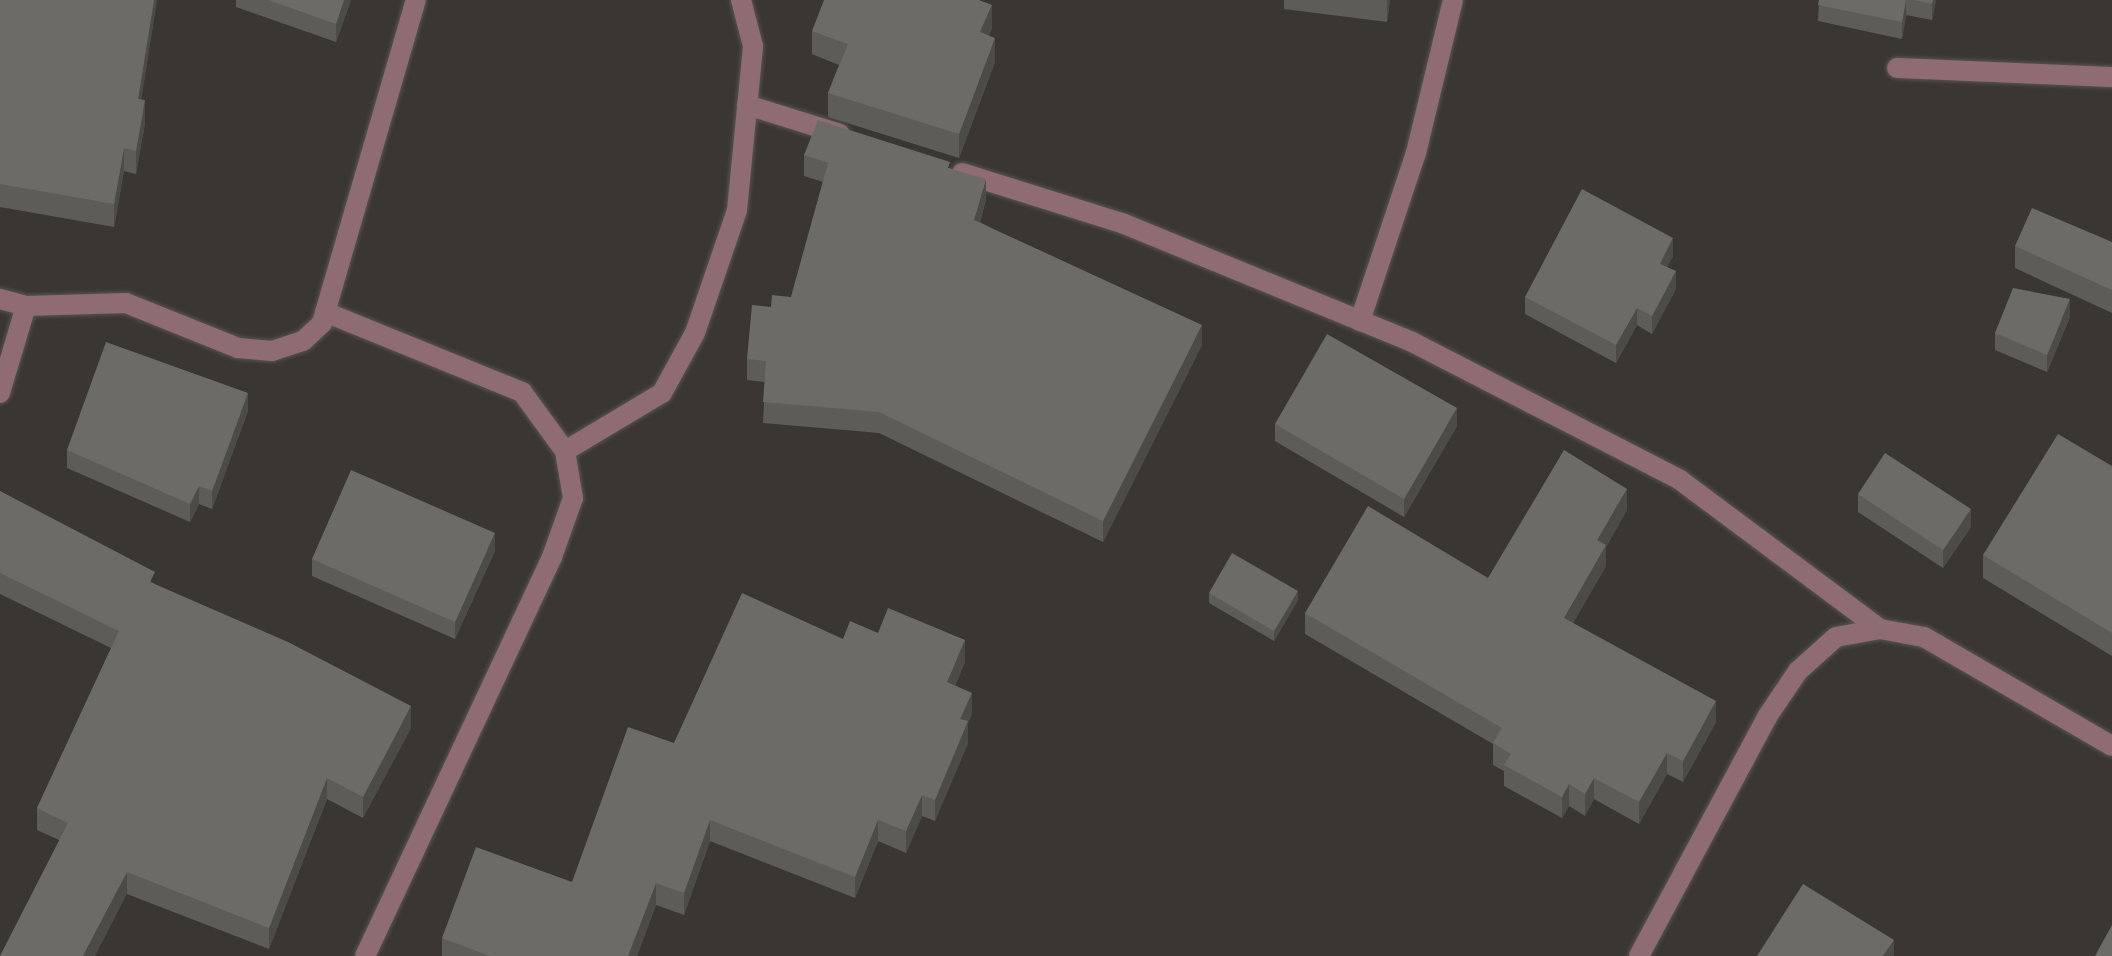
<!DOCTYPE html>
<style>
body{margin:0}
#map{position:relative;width:2112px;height:956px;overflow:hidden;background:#393633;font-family:"Fira Sans",sans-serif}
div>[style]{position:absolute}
.roads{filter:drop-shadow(0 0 2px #575452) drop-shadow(0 0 2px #575452)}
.minor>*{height:20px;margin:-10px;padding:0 10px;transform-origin:10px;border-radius:10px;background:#8f6c74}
.wall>*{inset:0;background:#5e5c59}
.shaded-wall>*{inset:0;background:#4c4b48}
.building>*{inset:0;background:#6d6b67}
span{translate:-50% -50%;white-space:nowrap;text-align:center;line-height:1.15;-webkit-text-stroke:7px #1f1e1c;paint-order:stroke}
</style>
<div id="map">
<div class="roads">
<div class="minor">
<div style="left:1897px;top:68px;width:215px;rotate:2.4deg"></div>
<div style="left:747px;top:105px;width:97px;rotate:17.3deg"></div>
<div style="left:962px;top:173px;width:168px;rotate:17.4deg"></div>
<div style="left:1122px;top:223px;width:313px;rotate:22.3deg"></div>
<div style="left:1412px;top:342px;width:301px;rotate:27.2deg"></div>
<div style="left:1680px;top:480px;width:249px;rotate:36.7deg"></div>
<div style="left:0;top:299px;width:27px;rotate:15deg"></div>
<div style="left:26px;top:306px;width:100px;rotate:-1.7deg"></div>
<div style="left:126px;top:303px;width:121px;rotate:21.9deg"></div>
<div style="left:238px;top:348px;width:34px;rotate:5deg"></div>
<div style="left:272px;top:351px;width:33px;rotate:-18deg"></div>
<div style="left:303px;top:341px;width:26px;rotate:-43deg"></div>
<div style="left:322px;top:323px;width:336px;rotate:-73.8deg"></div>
<div style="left:325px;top:312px;width:213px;rotate:22.1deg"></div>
<div style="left:522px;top:392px;width:73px;rotate:53.9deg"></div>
<div style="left:565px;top:451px;width:48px;rotate:80.3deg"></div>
<div style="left:573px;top:498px;width:63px;rotate:109.6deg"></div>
<div style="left:552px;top:557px;width:441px;rotate:115.1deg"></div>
<div style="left:1360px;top:321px;width:177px;rotate:-71.6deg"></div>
<div style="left:1416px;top:153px;width:157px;rotate:-76.4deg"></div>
<div style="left:0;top:393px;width:91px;rotate:-73.4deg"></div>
<div style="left:565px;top:451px;width:113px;rotate:-30.9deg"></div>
<div style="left:662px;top:393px;width:68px;rotate:-61.2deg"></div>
<div style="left:695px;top:333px;width:130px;rotate:-71.1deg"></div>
<div style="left:737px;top:210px;width:165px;rotate:-84.4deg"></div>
<div style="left:753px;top:46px;width:48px;rotate:-104.6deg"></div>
<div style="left:1639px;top:956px;width:271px;rotate:-61.8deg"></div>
<div style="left:1767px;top:717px;width:55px;rotate:-56deg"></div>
<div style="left:1798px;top:671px;width:51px;rotate:-41.8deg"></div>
<div style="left:1836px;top:637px;width:45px;rotate:-10.3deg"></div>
<div style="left:1880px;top:629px;width:45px;rotate:10.3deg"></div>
<div style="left:1924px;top:637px;width:217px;rotate:30.1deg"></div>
</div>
</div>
<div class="wall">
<div style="clip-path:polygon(0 0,157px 0,141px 99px,145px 123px,136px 174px,124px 171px,114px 227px,0 207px)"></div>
<div style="clip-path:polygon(236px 0,351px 0,336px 42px,236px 7px)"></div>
<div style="clip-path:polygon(1284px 0,1390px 0,1387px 22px,1284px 9px)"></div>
<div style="clip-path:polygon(1819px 0,1936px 0,1932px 20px,1906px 15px,1902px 39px,1818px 21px)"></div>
<div style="clip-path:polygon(992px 28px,989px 36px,995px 62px,959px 158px,828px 117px,828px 93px,839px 65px,812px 54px,812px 31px)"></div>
<div style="clip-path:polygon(804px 155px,950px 168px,986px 200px,980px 222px,1202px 345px,1103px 542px,879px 433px,763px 423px,765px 382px,747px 380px,747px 359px,791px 297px,823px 182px,804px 176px)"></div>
<div style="clip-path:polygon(2112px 242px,2112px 313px,2015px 268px,2015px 246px)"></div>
<div style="clip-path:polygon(1673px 256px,1667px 267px,1676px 289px,1652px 334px,1637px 325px,1616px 363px,1525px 314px,1525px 297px)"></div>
<div style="clip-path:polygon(2070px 317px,2047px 372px,1995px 350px,1995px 333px)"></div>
<div style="clip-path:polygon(248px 411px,212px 509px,199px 504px,190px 522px,67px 468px,67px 450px)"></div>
<div style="clip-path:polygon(1275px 424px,1457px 426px,1404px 517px,1275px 441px)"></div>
<div style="clip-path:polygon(2112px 466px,2112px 656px,1983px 578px,1983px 555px)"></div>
<div style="clip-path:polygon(0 491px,155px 584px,411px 728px,363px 818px,327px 799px,269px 949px,127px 894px,59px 840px,37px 830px,37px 808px,111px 648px,0 594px)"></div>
<div style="clip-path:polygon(1858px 494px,1971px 527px,1943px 568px,1858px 512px)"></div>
<div style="clip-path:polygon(1627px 510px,1606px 547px,1606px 566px,1573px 623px,1716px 722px,1683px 782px,1667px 774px,1639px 824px,1594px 799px,1585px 816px,1569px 806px,1562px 818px,1504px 786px,1504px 771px,1493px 765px,1493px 744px,1305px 634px,1305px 613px,1488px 578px)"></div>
<div style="clip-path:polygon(495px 551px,455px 639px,312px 576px,312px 559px)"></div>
<div style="clip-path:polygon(1209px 593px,1298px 600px,1274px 641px,1209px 603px)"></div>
<div style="clip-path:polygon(878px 633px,965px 662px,955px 686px,972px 714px,968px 723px,968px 743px,935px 821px,922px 816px,906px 853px,878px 841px,855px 898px,710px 841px,684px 915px,656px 905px,637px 956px,442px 956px,442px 938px,572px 882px,674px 743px)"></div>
</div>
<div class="shaded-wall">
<div style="clip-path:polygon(154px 0,157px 0,138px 121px,138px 99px)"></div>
<div style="clip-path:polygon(344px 0,351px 0,336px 42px,336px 24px)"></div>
<div style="clip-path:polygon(1387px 0,1390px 0,1387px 22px)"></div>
<div style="clip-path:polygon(1906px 0,1906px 15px,1902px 39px,1902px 22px)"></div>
<div style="clip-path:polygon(1933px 0,1936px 0,1932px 20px,1932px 4px)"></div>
<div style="clip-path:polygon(992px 5px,992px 28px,980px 56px,980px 32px)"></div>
<div style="clip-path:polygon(995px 38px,995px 62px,959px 158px,959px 134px)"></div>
<div style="clip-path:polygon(145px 100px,145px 123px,136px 174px,136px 151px)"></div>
<div style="clip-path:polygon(124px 148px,124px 171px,114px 227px,114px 204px)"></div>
<div style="clip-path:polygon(986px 179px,986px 200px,974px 241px,974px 220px)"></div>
<div style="clip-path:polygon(1673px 238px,1673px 256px,1660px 281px,1660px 264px)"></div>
<div style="clip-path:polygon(1676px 271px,1676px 289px,1652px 334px,1652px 316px)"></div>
<div style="clip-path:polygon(2070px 299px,2070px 317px,2047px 372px,2047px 355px)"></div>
<div style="clip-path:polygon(1637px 308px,1637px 325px,1616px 363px,1616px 345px)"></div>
<div style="clip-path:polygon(1202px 325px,1202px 345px,1103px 542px,1103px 521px)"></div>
<div style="clip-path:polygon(248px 393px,248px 411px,212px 509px,212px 491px)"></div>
<div style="clip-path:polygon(1457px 408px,1457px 426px,1404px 517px,1404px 499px)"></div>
<div style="clip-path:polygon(199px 486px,199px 504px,190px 522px,190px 504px)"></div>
<div style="clip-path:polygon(1627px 489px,1627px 510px,1606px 547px,1606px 566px,1564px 639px,1564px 618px,1597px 540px)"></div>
<div style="clip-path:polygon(1971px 509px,1971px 527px,1943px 568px,1943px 550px)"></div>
<div style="clip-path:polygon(495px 533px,495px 551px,455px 639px,455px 622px)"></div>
<div style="clip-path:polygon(1298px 591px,1298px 600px,1274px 641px,1274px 631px)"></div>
<div style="clip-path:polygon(965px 640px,965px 662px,947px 703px,947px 682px)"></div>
<div style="clip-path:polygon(972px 693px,972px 714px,968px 723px,968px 743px,935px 821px,935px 800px,960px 719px)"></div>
<div style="clip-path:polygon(1716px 701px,1716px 722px,1683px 782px,1683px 761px)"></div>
<div style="clip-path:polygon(411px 706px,411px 728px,363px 818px,363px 797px)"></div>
<div style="clip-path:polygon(1667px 753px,1667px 774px,1639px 824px,1639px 802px)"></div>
<div style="clip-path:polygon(327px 778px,327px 799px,269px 949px,269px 928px)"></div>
<div style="clip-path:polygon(1594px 778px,1594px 799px,1585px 816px,1585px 794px)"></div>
<div style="clip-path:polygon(1569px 784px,1569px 806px,1562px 818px,1562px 797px)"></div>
<div style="clip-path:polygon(922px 795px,922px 816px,906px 853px,906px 831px)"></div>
<div style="clip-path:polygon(710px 820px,710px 841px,684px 915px,684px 893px)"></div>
<div style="clip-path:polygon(878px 820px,878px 841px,855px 898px,855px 877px)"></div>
<div style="clip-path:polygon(127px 872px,127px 894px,95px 956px,83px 956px)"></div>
<div style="clip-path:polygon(656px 883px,656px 905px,637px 956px,628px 956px)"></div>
<div style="clip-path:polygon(1894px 940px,1894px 956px,1883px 956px)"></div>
</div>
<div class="building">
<div style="clip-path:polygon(0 0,154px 0,138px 99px,145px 100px,136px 151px,124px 148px,114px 204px,0 184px)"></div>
<div style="clip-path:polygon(268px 0,344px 0,336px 24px)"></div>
<div style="clip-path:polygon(824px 0,979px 0,992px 5px,980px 32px,995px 38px,959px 134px,828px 93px,848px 44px,812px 31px)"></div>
<div style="clip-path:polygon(1819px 0,1906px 0,1902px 22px,1818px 5px)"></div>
<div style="clip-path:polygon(1914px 0,1933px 0,1932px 4px)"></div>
<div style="clip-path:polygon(818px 120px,950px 162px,948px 168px,986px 179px,974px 220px,1202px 325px,1103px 521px,879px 412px,763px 402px,766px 361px,747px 359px,752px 305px,771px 307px,772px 295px,791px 297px,828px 163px,804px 155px)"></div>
<div style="clip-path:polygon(1582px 189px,1673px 238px,1660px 264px,1676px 271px,1652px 316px,1637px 308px,1616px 345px,1525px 297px)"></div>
<div style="clip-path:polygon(2032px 208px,2112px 242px,2112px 290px,2015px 246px)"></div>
<div style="clip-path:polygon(2013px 288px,2070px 299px,2047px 355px,1995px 333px)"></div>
<div style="clip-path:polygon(1327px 334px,1457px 408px,1404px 499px,1275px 424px)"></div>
<div style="clip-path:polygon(106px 342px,248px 393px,212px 491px,199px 486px,190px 504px,67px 450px)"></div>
<div style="clip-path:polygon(2058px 434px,2112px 466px,2112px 633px,1983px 555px)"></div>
<div style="clip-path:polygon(1564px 450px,1627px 489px,1597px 540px,1606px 545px,1564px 618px,1716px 701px,1683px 761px,1667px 753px,1639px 802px,1594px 778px,1585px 794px,1569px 784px,1562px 797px,1504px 765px,1511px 754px,1493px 743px,1502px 728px,1305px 613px,1368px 506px,1488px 578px)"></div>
<div style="clip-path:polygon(1885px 453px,1971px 509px,1943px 550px,1858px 494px)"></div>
<div style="clip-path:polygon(351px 470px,495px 533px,455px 622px,312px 559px)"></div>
<div style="clip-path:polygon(0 491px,155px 572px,150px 582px,288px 642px,411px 706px,363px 797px,327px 778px,269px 928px,127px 872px,83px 956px,0 956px,68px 823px,37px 808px,119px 631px,0 573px)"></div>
<div style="clip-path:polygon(1232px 553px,1298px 591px,1274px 631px,1209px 593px)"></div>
<div style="clip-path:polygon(742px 593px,843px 639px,850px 621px,878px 633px,888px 608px,965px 640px,947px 682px,972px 693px,960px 719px,968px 721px,935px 800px,922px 795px,906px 831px,878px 820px,855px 877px,710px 820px,684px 893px,656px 883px,628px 956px,490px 956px,442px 938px,476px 847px,572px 882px,628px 727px,674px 743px)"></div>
<div style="clip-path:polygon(1803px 884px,1894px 940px,1883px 956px,1757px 956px)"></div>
<div style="clip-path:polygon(2112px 925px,2112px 956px,2095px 956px)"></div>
</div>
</div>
